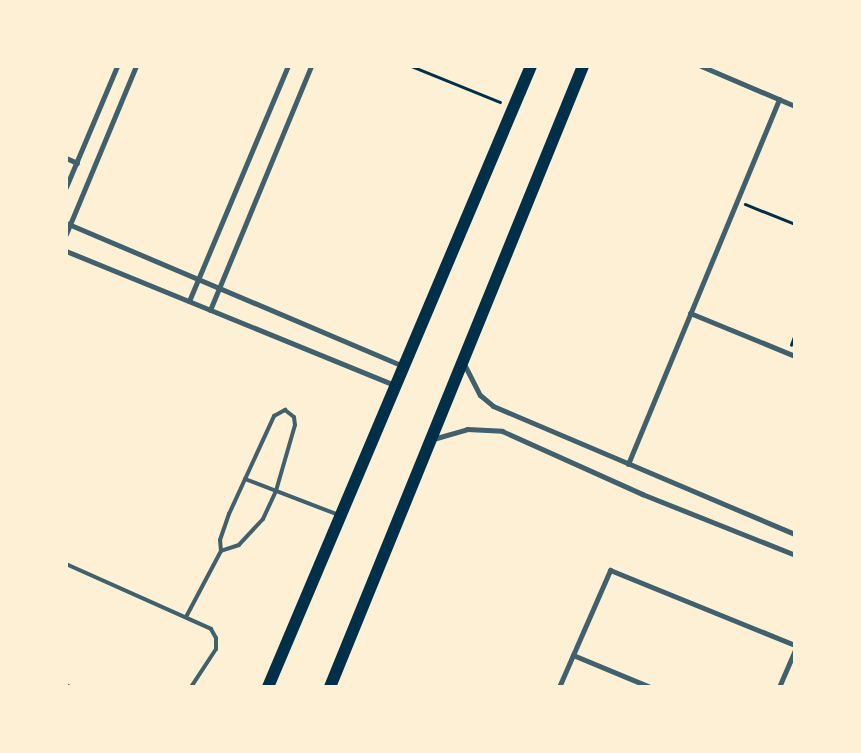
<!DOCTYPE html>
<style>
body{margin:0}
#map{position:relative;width:861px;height:753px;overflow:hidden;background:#fdf0d5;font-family:"DejaVu Sans",sans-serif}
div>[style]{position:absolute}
.path>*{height:2.5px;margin:-1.25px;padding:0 1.25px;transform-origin:1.25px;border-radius:1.25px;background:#003049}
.service>*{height:4px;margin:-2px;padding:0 2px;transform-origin:2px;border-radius:2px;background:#3f606c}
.minor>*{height:5px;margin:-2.5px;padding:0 2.5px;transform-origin:2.5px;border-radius:2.5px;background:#3f606c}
.primary>*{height:12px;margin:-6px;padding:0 6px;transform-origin:6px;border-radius:6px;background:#003049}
span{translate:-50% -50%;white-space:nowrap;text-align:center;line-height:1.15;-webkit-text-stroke:5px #fdf0d5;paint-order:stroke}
.frame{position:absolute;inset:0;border:68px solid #fdf0d5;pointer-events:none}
</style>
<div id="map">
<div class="path">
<div style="left:411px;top:66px;width:96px;rotate:22deg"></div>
<div style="left:745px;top:204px;width:54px;rotate:21.8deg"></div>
<div style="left:791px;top:345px;width:12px;rotate:-70deg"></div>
</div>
<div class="service">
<div style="left:285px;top:410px;width:11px;rotate:38deg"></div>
<div style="left:294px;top:417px;width:8px;rotate:83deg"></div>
<div style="left:295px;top:425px;width:69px;rotate:106.1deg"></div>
<div style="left:276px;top:491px;width:31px;rotate:115deg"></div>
<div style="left:263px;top:519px;width:35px;rotate:133deg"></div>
<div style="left:239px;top:545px;width:19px;rotate:162deg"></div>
<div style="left:221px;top:551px;width:11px;rotate:-95deg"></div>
<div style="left:220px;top:540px;width:28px;rotate:-71deg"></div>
<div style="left:229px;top:514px;width:108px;rotate:-65.3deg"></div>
<div style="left:274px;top:416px;width:13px;rotate:-29deg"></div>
<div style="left:245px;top:479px;width:101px;rotate:21deg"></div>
<div style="left:66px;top:564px;width:159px;rotate:24.1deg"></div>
<div style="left:211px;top:629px;width:10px;rotate:61deg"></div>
<div style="left:216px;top:638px;width:11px;rotate:90deg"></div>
<div style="left:216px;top:649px;width:45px;rotate:123.3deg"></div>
<div style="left:186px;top:617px;width:75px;rotate:-62.1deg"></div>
<div style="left:66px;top:685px;width:4px;rotate:27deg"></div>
</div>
<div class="minor">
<div style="left:701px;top:66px;width:102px;rotate:23.1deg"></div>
<div style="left:66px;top:158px;width:12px;rotate:24deg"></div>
<div style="left:66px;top:187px;width:131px;rotate:-67.1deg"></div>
<div style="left:66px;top:223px;width:366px;rotate:23deg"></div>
<div style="left:66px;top:234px;width:182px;rotate:-67.4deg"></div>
<div style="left:66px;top:251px;width:355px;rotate:22.2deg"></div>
<div style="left:189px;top:301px;width:255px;rotate:-67.2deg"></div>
<div style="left:210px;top:310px;width:264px;rotate:-67.5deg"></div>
<div style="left:690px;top:313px;width:113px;rotate:22.3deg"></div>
<div style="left:464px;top:364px;width:35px;rotate:63deg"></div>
<div style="left:480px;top:395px;width:17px;rotate:40deg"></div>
<div style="left:493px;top:406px;width:328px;rotate:23deg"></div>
<div style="left:433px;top:439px;width:35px;rotate:-16deg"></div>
<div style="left:467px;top:429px;width:35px;rotate:3deg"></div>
<div style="left:502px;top:431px;width:154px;rotate:24.2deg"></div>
<div style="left:642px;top:494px;width:165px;rotate:21.7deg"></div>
<div style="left:628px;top:464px;width:395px;rotate:-67.5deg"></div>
<div style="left:573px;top:655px;width:83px;rotate:22.6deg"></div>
<div style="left:559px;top:687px;width:128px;rotate:-66.4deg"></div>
<div style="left:610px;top:570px;width:200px;rotate:22.1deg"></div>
<div style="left:779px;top:687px;width:40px;rotate:-66.6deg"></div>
</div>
<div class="primary">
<div style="left:268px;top:687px;width:674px;rotate:-67.05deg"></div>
<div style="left:330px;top:687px;width:671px;rotate:-67.83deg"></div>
</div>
<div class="frame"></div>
</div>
